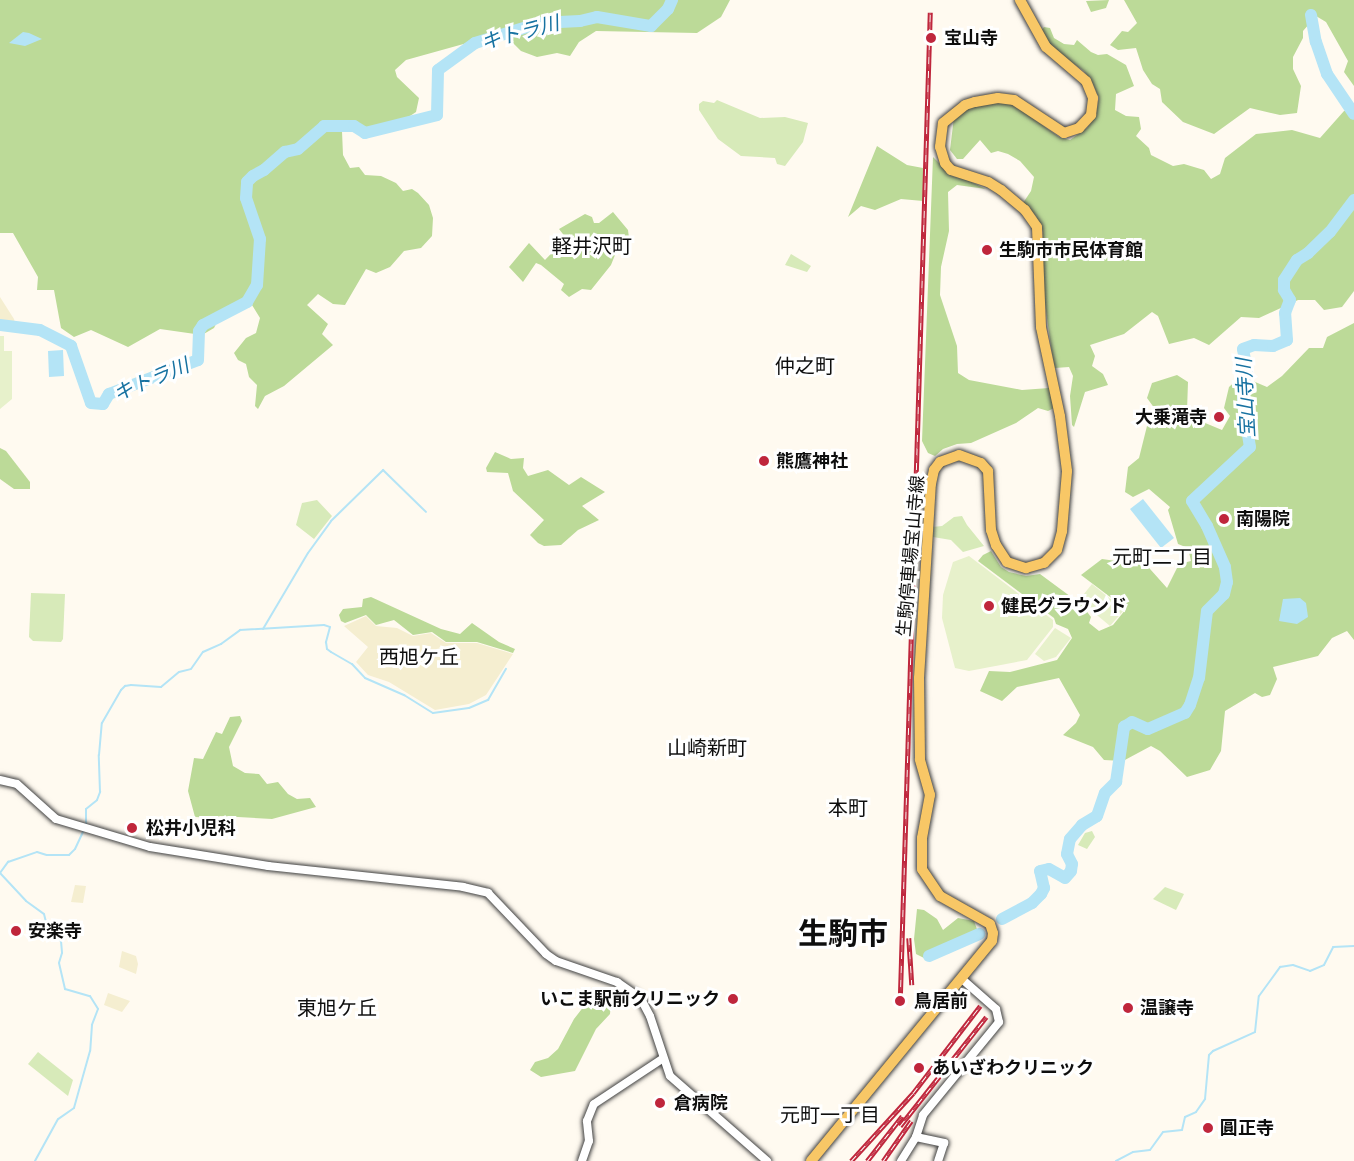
<!DOCTYPE html>
<meta charset="utf-8">
<style>
body{margin:0}
#map{position:relative;width:1354px;height:1161px;overflow:hidden;background:#fffaf0;font-family:"Times New Roman","Noto Sans JP",serif}
div>[style]{position:absolute}
.farmland>*{inset:0;background:#f5eed0}
.green>*{inset:0;background:#d7eab9}
.forest>*{inset:0;background:#bcda98}
.pitch>*{inset:0;background:#e7f1cb}
.water>*{inset:0;background:#b4e4f6}
.stream>*{height:2px;margin:-1px;padding:0 1px;transform-origin:1px;border-radius:1px;background:#b4e4f6}
.river>*{height:12px;margin:-6px;padding:0 6px;transform-origin:6px;border-radius:6px;background:#b4e4f6}
.roads{filter:drop-shadow(0 0 2px #414141) drop-shadow(0 0 2px #414141)}
.minor>*{height:8px;margin:-4px;padding:0 4px;transform-origin:4px;border-radius:4px;background:#fff}
.major>*{height:10px;margin:-5px;padding:0 5px;transform-origin:5px;border-radius:5px;background:#f8c766}
.rail>*{height:4.5px;margin-top:-2.25px;transform-origin:0;background:repeating-linear-gradient(90deg,#fff 0 7px,#bf263c 0 14px);box-sizing:border-box;border-block:2px solid #bf263c}
.dots>*{width:16px;height:16px;translate:-50% -50%;box-sizing:border-box;border:3px solid #fff;border-radius:50%}
span{translate:-50% -50%;white-space:nowrap;text-align:center;line-height:1.15;-webkit-text-stroke:6px #fff;paint-order:stroke}
.poi-label{font-size:18px;color:#0e0e0e;font-weight:700}
.left{translate:0 -50%;text-align:left}
.right{translate:-100% -50%;text-align:right}
.street-label{font-size:18px;color:#0e0e0e}
.water-label{font-size:20px;color:#1772a1;font-style:italic}
.neighbourhood-label{font-size:20px;color:#0e0e0e}
.town-label{font-size:30px;color:#0e0e0e;font-weight:700}
</style>
<div id="map">
<div class="farmland">
<div style="clip-path:polygon(0 297px,14px 319px,15px 323px,0 323px)"></div>
<div style="clip-path:polygon(366px 616px,376px 626px,397px 628px,413px 636px,431px 633px,446px 643px,477px 643px,513px 654px,486px 695px,469px 704px,435px 710px,389px 682px,368px 675px,356px 662px,368px 647px,344px 626px)"></div>
<div style="clip-path:polygon(75px 885px,86px 886px,83px 903px,71px 902px)"></div>
<div style="clip-path:polygon(122px 951px,136px 956px,138px 964px,136px 974px,119px 967px)"></div>
<div style="clip-path:polygon(108px 993px,130px 1001px,122px 1012px,104px 1005px)"></div>
</div>
<div class="green">
<div style="clip-path:polygon(717px 100px,760px 118px,785px 117px,808px 123px,803px 142px,785px 166px,777px 164px,775px 158px,741px 156px,718px 139px,699px 110px,699px 104px,703px 101px,714px 103px)"></div>
<div style="clip-path:polygon(791px 254px,811px 266px,807px 272px,785px 265px)"></div>
<div style="clip-path:polygon(317px 500px,332px 516px,314px 539px,296px 525px,302px 503px)"></div>
<div style="clip-path:polygon(962px 516px,967px 525px,984px 546px,963px 552px,951px 540px,933px 537px,931px 534px,932px 527px,942px 526px,954px 517px)"></div>
<div style="clip-path:polygon(31px 593px,65px 594px,63px 639px,61px 642px,33px 641px,29px 637px)"></div>
<div style="clip-path:polygon(1092px 831px,1095px 837px,1087px 849px,1078px 845px,1085px 833px)"></div>
<div style="clip-path:polygon(1165px 887px,1184px 894px,1176px 910px,1153px 899px)"></div>
<div style="clip-path:polygon(38px 1052px,73px 1080px,68px 1096px,28px 1064px)"></div>
</div>
<div class="forest">
<div style="clip-path:polygon(0 0,730px 0,721px 17px,697px 33px,596px 31px,579px 42px,570px 56px,557px 53px,537px 57px,521px 51px,503px 33px,406px 60px,395px 70px,397px 77px,419px 98px,416px 112px,404px 120px,365px 131px,348px 122px,342px 131px,343px 155px,350px 168px,359px 167px,365px 175px,381px 176px,396px 183px,403px 191px,412px 189px,418px 193px,429px 205px,433px 218px,432px 236px,421px 248px,404px 251px,390px 267px,376px 273px,366px 269px,345px 305px,333px 304px,318px 294px,307px 305px,328px 324px,322px 334px,333px 345px,284px 386px,265px 396px,258px 409px,255px 406px,257px 385px,249px 377px,246px 364px,238px 360px,234px 353px,246px 338px,256px 333px,260px 318px,252px 305px,218px 320px,214px 328px,202px 335px,160px 329px,128px 347px,91px 330px,74px 337px,61px 328px,54px 290px,37px 290px,38px 277px,13px 233px,0 233px)"></div>
<div style="clip-path:polygon(1109px 0,1106px 8px,1091px 12px,1086px 1px)"></div>
<div style="clip-path:polygon(1124px 0,1354px 0,1354px 86px,1344px 72px,1348px 61px,1326px 22px,1316px 16px,1303px 31px,1303px 38px,1293px 57px,1293px 69px,1301px 86px,1297px 113px,1280px 115px,1250px 108px,1214px 134px,1183px 122px,1162px 102px,1160px 89px,1152px 84px,1143px 70px,1136px 48px,1118px 50px,1110px 45px,1122px 31px,1128px 32px,1137px 23px)"></div>
<div style="clip-path:polygon(1044px 27px,1050px 28px,1054px 38px,1064px 44px,1074px 45px,1077px 40px,1091px 52px,1098px 55px,1107px 54px,1126px 65px,1134px 86px,1116px 94px,1115px 110px,1126px 116px,1139px 117px,1141px 129px,1136px 136px,1149px 148px,1151px 155px,1173px 166px,1184px 164px,1204px 170px,1211px 179px,1220px 174px,1225px 158px,1256px 134px,1292px 130px,1320px 138px,1344px 111px,1354px 108px,1354px 291px,1342px 307px,1324px 310px,1315px 300px,1298px 300px,1259px 318px,1241px 317px,1209px 345px,1194px 338px,1169px 344px,1158px 316px,1152px 312px,1124px 334px,1090px 345px,1095px 356px,1092px 366px,1103px 374px,1108px 385px,1085px 392px,1074px 427px,1072px 425px,1070px 396px,1073px 376px,1069px 367px,1055px 368px,1052px 354px,1043px 289px,1043px 232px,1036px 216px,1023px 203px,1031px 191px,1034px 177px,1020px 161px,1008px 154px,998px 151px,991px 153px,980px 140px,963px 159px,957px 159px,950px 150px,954px 117px,969px 108px,997px 102px,1010px 104px,1021px 110px,1059px 137px,1070px 140px,1087px 128px,1096px 115px,1099px 98px,1093px 84px,1084px 71px,1054px 50px,1041px 31px)"></div>
<div style="clip-path:polygon(877px 146px,907px 165px,923px 168px,923px 201px,901px 199px,875px 210px,861px 206px,848px 217px)"></div>
<div style="clip-path:polygon(933px 157px,952px 176px,967px 180px,986px 189px,957px 185px,948px 192px,949px 231px,941px 267px,940px 295px,957px 346px,958px 373px,969px 380px,1022px 390px,1049px 388px,1054px 408px,1048px 411px,1038px 408px,1016px 423px,971px 443px,957px 444px,943px 449px,935px 456px,928px 453px,922px 441px)"></div>
<div style="clip-path:polygon(613px 212px,628px 230px,629px 238px,619px 245px,611px 265px,591px 290px,582px 289px,569px 297px,561px 290px,564px 284px,541px 265px,536px 263px,523px 282px,509px 267px,529px 243px,545px 260px,566px 238px,559px 229px,585px 214px,592px 217px,594px 223px,599px 223px)"></div>
<div style="clip-path:polygon(1354px 323px,1354px 640px,1347px 631px,1332px 638px,1318px 656px,1273px 667px,1277px 679px,1270px 695px,1262px 697px,1255px 693px,1225px 711px,1221px 751px,1210px 770px,1187px 777px,1160px 751px,1151px 746px,1123px 761px,1104px 760px,1093px 747px,1063px 735px,1076px 723px,1080px 715px,1059px 678px,1017px 687px,1002px 701px,980px 691px,989px 671px,1010px 672px,1057px 660px,1072px 638px,1068px 629px,1056px 624px,1054px 618px,978px 561px,983px 555px,991px 551px,1001px 567px,1009px 572px,1026px 576px,1040px 574px,1082px 605px,1091px 617px,1089px 623px,1099px 631px,1113px 625px,1126px 609px,1081px 575px,1102px 559px,1116px 561px,1127px 549px,1134px 551px,1167px 588px,1179px 564px,1191px 561px,1188px 548px,1178px 544px,1168px 510px,1170px 507px,1149px 489px,1133px 497px,1125px 492px,1128px 467px,1139px 458px,1148px 422px,1155px 409px,1147px 398px,1152px 383px,1177px 375px,1188px 382px,1187px 411px,1198px 420px,1222px 430px,1230px 416px,1224px 408px,1229px 387px,1241px 376px,1267px 387px,1282px 376px,1309px 348px,1323px 348px,1327px 337px)"></div>
<div style="clip-path:polygon(0 448px,6px 451px,30px 482px,30px 489px,14px 489px,0 479px)"></div>
<div style="clip-path:polygon(495px 452px,511px 459px,524px 458px,523px 468px,528px 476px,548px 470px,569px 485px,581px 477px,605px 492px,582px 506px,599px 520px,578px 530px,561px 545px,544px 546px,538px 543px,530px 535px,544px 520px,513px 491px,508px 473px,487px 472px,486px 468px)"></div>
<div style="clip-path:polygon(371px 597px,441px 629px,460px 634px,472px 623px,499px 642px,515px 649px,513px 653px,477px 642px,446px 642px,432px 632px,413px 635px,394px 620px,376px 625px,366px 615px,345px 623px,341px 621px,339px 615px,343px 609px,362px 607px,363px 599px)"></div>
<div style="clip-path:polygon(240px 716px,242px 721px,229px 747px,233px 766px,245px 773px,259px 774px,267px 784px,278px 782px,288px 794px,297px 799px,310px 798px,316px 807px,272px 819px,220px 816px,215px 818px,195px 817px,188px 791px,194px 758px,203px 759px,216px 732px,222px 734px,230px 717px)"></div>
<div style="clip-path:polygon(917px 909px,924px 910px,937px 919px,943px 930px,958px 918px,974px 921px,978px 932px,957px 943px,940px 957px,926px 959px,916px 954px,914px 939px)"></div>
<div style="clip-path:polygon(596px 1000px,611px 1003px,610px 1014px,596px 1029px,575px 1071px,541px 1077px,530px 1070px,535px 1062px,548px 1058px,558px 1049px,574px 1019px,588px 1001px)"></div>
</div>
<div class="pitch">
<div style="clip-path:polygon(0 336px,4px 336px,4px 351px,12px 351px,12px 399px,0 409px)"></div>
<div style="clip-path:polygon(969px 556px,1053px 620px,1053px 627px,1027px 660px,969px 671px,955px 668px,942px 618px,943px 595px,953px 562px)"></div>
<div style="clip-path:polygon(1092px 584px,1124px 610px,1110px 626px,1079px 600px)"></div>
<div style="clip-path:polygon(1055px 628px,1071px 638px,1056px 657px,1044px 661px,1035px 654px)"></div>
</div>
<div class="water">
<div style="clip-path:polygon(23px 32px,29px 33px,42px 39px,25px 46px,9px 43px)"></div>
<div style="clip-path:polygon(63px 350px,64px 376px,49px 377px,48px 351px)"></div>
<div style="clip-path:polygon(1143px 499px,1174px 538px,1161px 548px,1130px 509px)"></div>
<div style="clip-path:polygon(1300px 598px,1306px 603px,1308px 617px,1297px 624px,1279px 621px,1283px 599px)"></div>
</div>
<div class="stream">
<div style="left:263px;top:629px;width:88px;rotate:-59.4deg"></div>
<div style="left:308px;top:553px;width:39px;rotate:-54deg"></div>
<div style="left:331px;top:521px;width:73px;rotate:-44.4deg"></div>
<div style="left:383px;top:470px;width:60px;rotate:44.3deg"></div>
<div style="left:86px;top:824px;width:15px;rotate:-90deg"></div>
<div style="left:86px;top:809px;width:14px;rotate:-39deg"></div>
<div style="left:97px;top:800px;width:9px;rotate:-69deg"></div>
<div style="left:100px;top:792px;width:37px;rotate:-92deg"></div>
<div style="left:99px;top:755px;width:32px;rotate:-85deg"></div>
<div style="left:102px;top:723px;width:38px;rotate:-60deg"></div>
<div style="left:121px;top:690px;width:6px;rotate:-45deg"></div>
<div style="left:125px;top:686px;width:6px;rotate:-9deg"></div>
<div style="left:131px;top:685px;width:30px;rotate:4deg"></div>
<div style="left:161px;top:687px;width:23px;rotate:-40deg"></div>
<div style="left:179px;top:672px;width:12px;rotate:-14deg"></div>
<div style="left:191px;top:669px;width:21px;rotate:-55deg"></div>
<div style="left:203px;top:652px;width:20px;rotate:-24deg"></div>
<div style="left:221px;top:644px;width:24px;rotate:-36deg"></div>
<div style="left:240px;top:630px;width:84px;rotate:-3.4deg"></div>
<div style="left:324px;top:625px;width:6px;rotate:18deg"></div>
<div style="left:330px;top:627px;width:16px;rotate:105deg"></div>
<div style="left:326px;top:642px;width:7px;rotate:82deg"></div>
<div style="left:327px;top:649px;width:5px;rotate:37deg"></div>
<div style="left:331px;top:652px;width:24px;rotate:30deg"></div>
<div style="left:352px;top:664px;width:19px;rotate:47deg"></div>
<div style="left:365px;top:678px;width:43px;rotate:23.6deg"></div>
<div style="left:404px;top:695px;width:34px;rotate:32deg"></div>
<div style="left:433px;top:713px;width:36px;rotate:-8deg"></div>
<div style="left:469px;top:708px;width:21px;rotate:-23deg"></div>
<div style="left:488px;top:700px;width:36px;rotate:-60deg"></div>
<div style="left:0;top:873px;width:14px;rotate:-54deg"></div>
<div style="left:8px;top:862px;width:31px;rotate:-19deg"></div>
<div style="left:37px;top:852px;width:10px;rotate:17deg"></div>
<div style="left:47px;top:855px;width:22px"></div>
<div style="left:69px;top:855px;width:8px;rotate:-45deg"></div>
<div style="left:75px;top:849px;width:21px;rotate:-65deg"></div>
<div style="left:0;top:873px;width:38px;rotate:47deg"></div>
<div style="left:26px;top:901px;width:22px;rotate:36deg"></div>
<div style="left:44px;top:914px;width:21px;rotate:76deg"></div>
<div style="left:49px;top:934px;width:14px;rotate:30deg"></div>
<div style="left:61px;top:941px;width:12px;rotate:85deg"></div>
<div style="left:62px;top:953px;width:10px;rotate:107deg"></div>
<div style="left:59px;top:963px;width:27px;rotate:77deg"></div>
<div style="left:65px;top:989px;width:26px;rotate:16deg"></div>
<div style="left:90px;top:996px;width:15px;rotate:58deg"></div>
<div style="left:98px;top:1009px;width:17px;rotate:111deg"></div>
<div style="left:92px;top:1025px;width:26px;rotate:94deg"></div>
<div style="left:90px;top:1051px;width:59px;rotate:105.7deg"></div>
<div style="left:74px;top:1108px;width:19px;rotate:145deg"></div>
<div style="left:58px;top:1119px;width:48px;rotate:118.7deg"></div>
<div style="left:1116px;top:1161px;width:19px;rotate:-28deg"></div>
<div style="left:1133px;top:1152px;width:17px;rotate:-7deg"></div>
<div style="left:1150px;top:1150px;width:22px;rotate:-54deg"></div>
<div style="left:1163px;top:1132px;width:19px;rotate:-6deg"></div>
<div style="left:1182px;top:1130px;width:13px;rotate:-77deg"></div>
<div style="left:1185px;top:1117px;width:12px;rotate:-24deg"></div>
<div style="left:1196px;top:1112px;width:16px;rotate:-55deg"></div>
<div style="left:1205px;top:1099px;width:44px;rotate:-84.8deg"></div>
<div style="left:1209px;top:1055px;width:6px;rotate:-45deg"></div>
<div style="left:1213px;top:1051px;width:46px;rotate:-24.3deg"></div>
<div style="left:1255px;top:1032px;width:36px;rotate:-84deg"></div>
<div style="left:1259px;top:996px;width:36px;rotate:-54deg"></div>
<div style="left:1280px;top:967px;width:13px;rotate:-9deg"></div>
<div style="left:1293px;top:965px;width:18px;rotate:19deg"></div>
<div style="left:1310px;top:971px;width:15px;rotate:-23deg"></div>
<div style="left:1324px;top:965px;width:20px;rotate:-63deg"></div>
<div style="left:1333px;top:947px;width:21px;rotate:-3deg"></div>
</div>
<div class="river">
<div style="left:1311px;top:15px;width:27px;rotate:80deg"></div>
<div style="left:1316px;top:42px;width:34px;rotate:71deg"></div>
<div style="left:1327px;top:74px;width:48px;rotate:56deg"></div>
<div style="left:0;top:325px;width:40px;rotate:7.1deg"></div>
<div style="left:40px;top:330px;width:35px;rotate:27deg"></div>
<div style="left:71px;top:346px;width:60px;rotate:70.7deg"></div>
<div style="left:91px;top:403px;width:12px;rotate:5deg"></div>
<div style="left:103px;top:404px;width:12px;rotate:-59deg"></div>
<div style="left:109px;top:394px;width:95px;rotate:-20.9deg"></div>
<div style="left:198px;top:360px;width:29px;rotate:-88deg"></div>
<div style="left:199px;top:331px;width:7px;rotate:-56deg"></div>
<div style="left:203px;top:325px;width:50px;rotate:-27.6deg"></div>
<div style="left:247px;top:302px;width:20px;rotate:-60deg"></div>
<div style="left:257px;top:285px;width:46px;rotate:-86.3deg"></div>
<div style="left:260px;top:239px;width:43px;rotate:-108.9deg"></div>
<div style="left:246px;top:198px;width:16px;rotate:-86deg"></div>
<div style="left:247px;top:182px;width:8px;rotate:-45deg"></div>
<div style="left:253px;top:176px;width:13px;rotate:-29deg"></div>
<div style="left:264px;top:170px;width:28px;rotate:-41deg"></div>
<div style="left:285px;top:152px;width:13px;rotate:-13deg"></div>
<div style="left:298px;top:149px;width:35px;rotate:-41deg"></div>
<div style="left:324px;top:126px;width:30px"></div>
<div style="left:354px;top:126px;width:13px;rotate:32deg"></div>
<div style="left:365px;top:133px;width:74px;rotate:-14deg"></div>
<div style="left:437px;top:115px;width:45px;rotate:-88.7deg"></div>
<div style="left:438px;top:70px;width:46px;rotate:-36.1deg"></div>
<div style="left:475px;top:43px;width:68px;rotate:-17.1deg"></div>
<div style="left:540px;top:23px;width:40px;rotate:-2.9deg"></div>
<div style="left:580px;top:21px;width:17px;rotate:-13deg"></div>
<div style="left:597px;top:17px;width:55px;rotate:9.5deg"></div>
<div style="left:651px;top:26px;width:24px;rotate:-45deg"></div>
<div style="left:668px;top:9px;width:10px;rotate:-66deg"></div>
<div style="left:1002px;top:919px;width:34px;rotate:-28deg"></div>
<div style="left:1032px;top:903px;width:13px;rotate:-45deg"></div>
<div style="left:1041px;top:894px;width:7px;rotate:-63deg"></div>
<div style="left:1044px;top:888px;width:17px;rotate:-103deg"></div>
<div style="left:1040px;top:871px;width:9px;rotate:-13deg"></div>
<div style="left:1049px;top:869px;width:18px;rotate:29deg"></div>
<div style="left:1065px;top:878px;width:9px;rotate:-49deg"></div>
<div style="left:1071px;top:871px;width:7px;rotate:-82deg"></div>
<div style="left:1072px;top:864px;width:11px;rotate:-117deg"></div>
<div style="left:1067px;top:854px;width:15px;rotate:-79deg"></div>
<div style="left:1070px;top:839px;width:18px;rotate:-49deg"></div>
<div style="left:1082px;top:825px;width:17px;rotate:-31deg"></div>
<div style="left:1097px;top:816px;width:24px;rotate:-71deg"></div>
<div style="left:1105px;top:793px;width:16px;rotate:-45deg"></div>
<div style="left:1116px;top:782px;width:56px;rotate:-81.7deg"></div>
<div style="left:1124px;top:727px;width:9px;rotate:-32deg"></div>
<div style="left:1132px;top:722px;width:17px;rotate:24deg"></div>
<div style="left:1148px;top:729px;width:40px;rotate:-23.4deg"></div>
<div style="left:1185px;top:713px;width:9px;rotate:-58deg"></div>
<div style="left:1190px;top:705px;width:28px;rotate:-72deg"></div>
<div style="left:1199px;top:678px;width:67px;rotate:-83.2deg"></div>
<div style="left:1207px;top:611px;width:24px;rotate:-45deg"></div>
<div style="left:1224px;top:594px;width:12px;rotate:-76deg"></div>
<div style="left:1227px;top:582px;width:15px;rotate:-98deg"></div>
<div style="left:1225px;top:567px;width:45px;rotate:-113.7deg"></div>
<div style="left:1207px;top:526px;width:29px;rotate:-121deg"></div>
<div style="left:1192px;top:501px;width:79px;rotate:-43deg"></div>
<div style="left:1250px;top:447px;width:43px;rotate:-99.5deg"></div>
<div style="left:1243px;top:405px;width:16px;rotate:-90deg"></div>
<div style="left:1243px;top:389px;width:19px;rotate:-78deg"></div>
<div style="left:1247px;top:370px;width:21px;rotate:-101deg"></div>
<div style="left:1243px;top:349px;width:12px;rotate:-20deg"></div>
<div style="left:1254px;top:345px;width:19px;rotate:3deg"></div>
<div style="left:1273px;top:346px;width:15px;rotate:-23deg"></div>
<div style="left:1287px;top:340px;width:27px;rotate:-94deg"></div>
<div style="left:1285px;top:313px;width:14px;rotate:-69deg"></div>
<div style="left:1290px;top:300px;width:12px;rotate:-121deg"></div>
<div style="left:1284px;top:290px;width:10px;rotate:-90deg"></div>
<div style="left:1284px;top:280px;width:24px;rotate:-57deg"></div>
<div style="left:1297px;top:260px;width:13px;rotate:-32deg"></div>
<div style="left:1308px;top:253px;width:30px;rotate:-44deg"></div>
<div style="left:1330px;top:232px;width:40px;rotate:-53deg"></div>
<div style="left:929px;top:956px;width:55px;rotate:-23.7deg"></div>
</div>
<div class="roads">
<div class="minor">
<div style="left:0;top:780px;width:17px;rotate:13deg"></div>
<div style="left:17px;top:784px;width:52px;rotate:41.9deg"></div>
<div style="left:56px;top:819px;width:98px;rotate:16.6deg"></div>
<div style="left:150px;top:847px;width:120px;rotate:9.1deg"></div>
<div style="left:268px;top:866px;width:196px;rotate:6.1deg"></div>
<div style="left:463px;top:887px;width:26px;rotate:13deg"></div>
<div style="left:488px;top:893px;width:84px;rotate:46.4deg"></div>
<div style="left:546px;top:954px;width:12px;rotate:35deg"></div>
<div style="left:556px;top:961px;width:65px;rotate:19deg"></div>
<div style="left:617px;top:982px;width:29px;rotate:35deg"></div>
<div style="left:641px;top:999px;width:19px;rotate:62deg"></div>
<div style="left:650px;top:1016px;width:63px;rotate:71.6deg"></div>
<div style="left:670px;top:1076px;width:129px;rotate:41.2deg"></div>
<div style="left:916px;top:1137px;width:23px;rotate:-72deg"></div>
<div style="left:923px;top:1115px;width:120px;rotate:-50.7deg"></div>
<div style="left:999px;top:1022px;width:13px;rotate:-103deg"></div>
<div style="left:996px;top:1009px;width:45px;rotate:-138.6deg"></div>
<div style="left:582px;top:1161px;width:21px;rotate:-71deg"></div>
<div style="left:589px;top:1141px;width:20px;rotate:-96deg"></div>
<div style="left:587px;top:1121px;width:18px;rotate:-68deg"></div>
<div style="left:594px;top:1104px;width:82px;rotate:-33.5deg"></div>
<div style="left:901px;top:1161px;width:28px;rotate:-58deg"></div>
<div style="left:916px;top:1137px;width:29px;rotate:12deg"></div>
<div style="left:944px;top:1143px;width:19px;rotate:108deg"></div>
</div>
<div class="major">
<div style="left:811px;top:1161px;width:285px;rotate:-50.6deg"></div>
<div style="left:992px;top:941px;width:8px;rotate:-83deg"></div>
<div style="left:993px;top:933px;width:9px;rotate:-108deg"></div>
<div style="left:990px;top:924px;width:57px;rotate:-150.8deg"></div>
<div style="left:940px;top:896px;width:32px;rotate:-124deg"></div>
<div style="left:922px;top:869px;width:31px;rotate:-90deg"></div>
<div style="left:922px;top:838px;width:44px;rotate:-79.5deg"></div>
<div style="left:930px;top:795px;width:37px;rotate:-106deg"></div>
<div style="left:920px;top:759px;width:81px;rotate:-90.7deg"></div>
<div style="left:919px;top:678px;width:194px;rotate:-86.5deg"></div>
<div style="left:931px;top:484px;width:14px;rotate:-78deg"></div>
<div style="left:934px;top:470px;width:10px;rotate:-53deg"></div>
<div style="left:940px;top:462px;width:20px;rotate:-20deg"></div>
<div style="left:959px;top:455px;width:23px;rotate:20deg"></div>
<div style="left:981px;top:463px;width:11px;rotate:49deg"></div>
<div style="left:988px;top:471px;width:59px;rotate:87.1deg"></div>
<div style="left:991px;top:530px;width:16px;rotate:72deg"></div>
<div style="left:996px;top:545px;width:20px;rotate:57deg"></div>
<div style="left:1007px;top:562px;width:20px;rotate:18deg"></div>
<div style="left:1026px;top:568px;width:19px;rotate:-16deg"></div>
<div style="left:1044px;top:563px;width:18px;rotate:-45deg"></div>
<div style="left:1057px;top:550px;width:20px;rotate:-75deg"></div>
<div style="left:1062px;top:531px;width:60px;rotate:-85.2deg"></div>
<div style="left:1067px;top:471px;width:55px;rotate:-97.3deg"></div>
<div style="left:1060px;top:416px;width:91px;rotate:-102.1deg"></div>
<div style="left:1041px;top:327px;width:100px;rotate:-92.3deg"></div>
<div style="left:1037px;top:227px;width:21px;rotate:-125deg"></div>
<div style="left:1025px;top:210px;width:31px;rotate:-140deg"></div>
<div style="left:1001px;top:190px;width:15px;rotate:-148deg"></div>
<div style="left:988px;top:182px;width:39px;rotate:-162deg"></div>
<div style="left:951px;top:170px;width:9px;rotate:-131deg"></div>
<div style="left:945px;top:163px;width:17px;rotate:-107deg"></div>
<div style="left:940px;top:147px;width:24px;rotate:-83deg"></div>
<div style="left:943px;top:123px;width:28px;rotate:-39deg"></div>
<div style="left:965px;top:105px;width:10px;rotate:-17deg"></div>
<div style="left:975px;top:102px;width:23px;rotate:-10deg"></div>
<div style="left:998px;top:98px;width:16px;rotate:7deg"></div>
<div style="left:1014px;top:100px;width:60px;rotate:33.4deg"></div>
<div style="left:1064px;top:133px;width:16px;rotate:-18deg"></div>
<div style="left:1079px;top:128px;width:18px;rotate:-47deg"></div>
<div style="left:1091px;top:115px;width:17px;rotate:-83deg"></div>
<div style="left:1093px;top:98px;width:18px;rotate:-112deg"></div>
<div style="left:1086px;top:81px;width:52px;rotate:-139.6deg"></div>
<div style="left:1046px;top:47px;width:54px;rotate:-119deg"></div>
</div>
</div>
<div class="rail">
<div style="left:909px;top:938px;width:47px;rotate:86.3deg"></div>
<div style="left:900px;top:1001px;width:989px;rotate:-88.26deg"></div>
<div style="left:900px;top:1126px;width:139px;rotate:-51.7deg"></div>
<div style="left:851px;top:1161px;width:92px;rotate:-47.6deg"></div>
<div style="left:913px;top:1093px;width:110px;rotate:-52.4deg"></div>
<div style="left:867px;top:1161px;width:57px;rotate:-52.1deg"></div>
<div style="left:883px;top:1161px;width:49px;rotate:-55deg"></div>
</div>
<div class="dots">
<div style="left:931px;top:38px;background:#bf263c"></div>
<div style="left:987px;top:250px;background:#bf263c"></div>
<div style="left:1219px;top:417px;background:#bf263c"></div>
<div style="left:764px;top:461px;background:#bf263c"></div>
<div style="left:1224px;top:519px;background:#bf263c"></div>
<div style="left:989px;top:606px;background:#bf263c"></div>
<div style="left:132px;top:828px;background:#bf263c"></div>
<div style="left:16px;top:931px;background:#bf263c"></div>
<div style="left:733px;top:999px;background:#bf263c"></div>
<div style="left:900px;top:1001px;background:#bf263c"></div>
<div style="left:1128px;top:1008px;background:#bf263c"></div>
<div style="left:919px;top:1068px;background:#bf263c"></div>
<div style="left:660px;top:1103px;background:#bf263c"></div>
<div style="left:1208px;top:1128px;background:#bf263c"></div>
</div>
<div class="poi-label">
<span class="left" style="left:944px;top:38px">宝山寺</span>
<span class="left" style="left:999px;top:250px">生駒市市民体育館</span>
<span class="right" style="left:1207px;top:417px">大乗滝寺</span>
<span class="left" style="left:776px;top:461px">熊鷹神社</span>
<span class="left" style="left:1236px;top:519px">南陽院</span>
<span class="left" style="left:1001px;top:606px">健民グラウンド</span>
<span class="left" style="left:146px;top:828px">松井小児科</span>
<span class="left" style="left:28px;top:931px">安楽寺</span>
<span class="right" style="left:720px;top:999px">いこま駅前クリニック</span>
<span class="left" style="left:914px;top:1001px">鳥居前</span>
<span class="left" style="left:1140px;top:1008px">温譲寺</span>
<span class="left" style="left:932px;top:1068px">あいざわクリニック</span>
<span class="left" style="left:674px;top:1103px">倉病院</span>
<span class="left" style="left:1220px;top:1128px">圓正寺</span>
</div>
<div class="street-label">
<span style="left:911px;top:556px;rotate:-85deg">生駒停車場宝山寺線</span>
</div>
<div class="water-label">
<span style="left:520px;top:33px;rotate:-15deg">キトラ川</span>
<span style="left:151px;top:380px;rotate:-23deg">キトラ川</span>
<span style="left:1246px;top:398px;rotate:-93deg">宝山寺川</span>
</div>
<div class="neighbourhood-label">
<span style="left:592px;top:246px">軽井沢町</span>
<span style="left:805px;top:366px">仲之町</span>
<span style="left:1162px;top:557px">元町二丁目</span>
<span style="left:419px;top:657px">西旭ケ丘</span>
<span style="left:707px;top:748px">山崎新町</span>
<span style="left:848px;top:808px">本町</span>
<span style="left:337px;top:1008px">東旭ケ丘</span>
<span style="left:830px;top:1115px">元町一丁目</span>
</div>
<div class="town-label">
<span style="left:843px;top:934px">生駒市</span>
</div>
</div>
